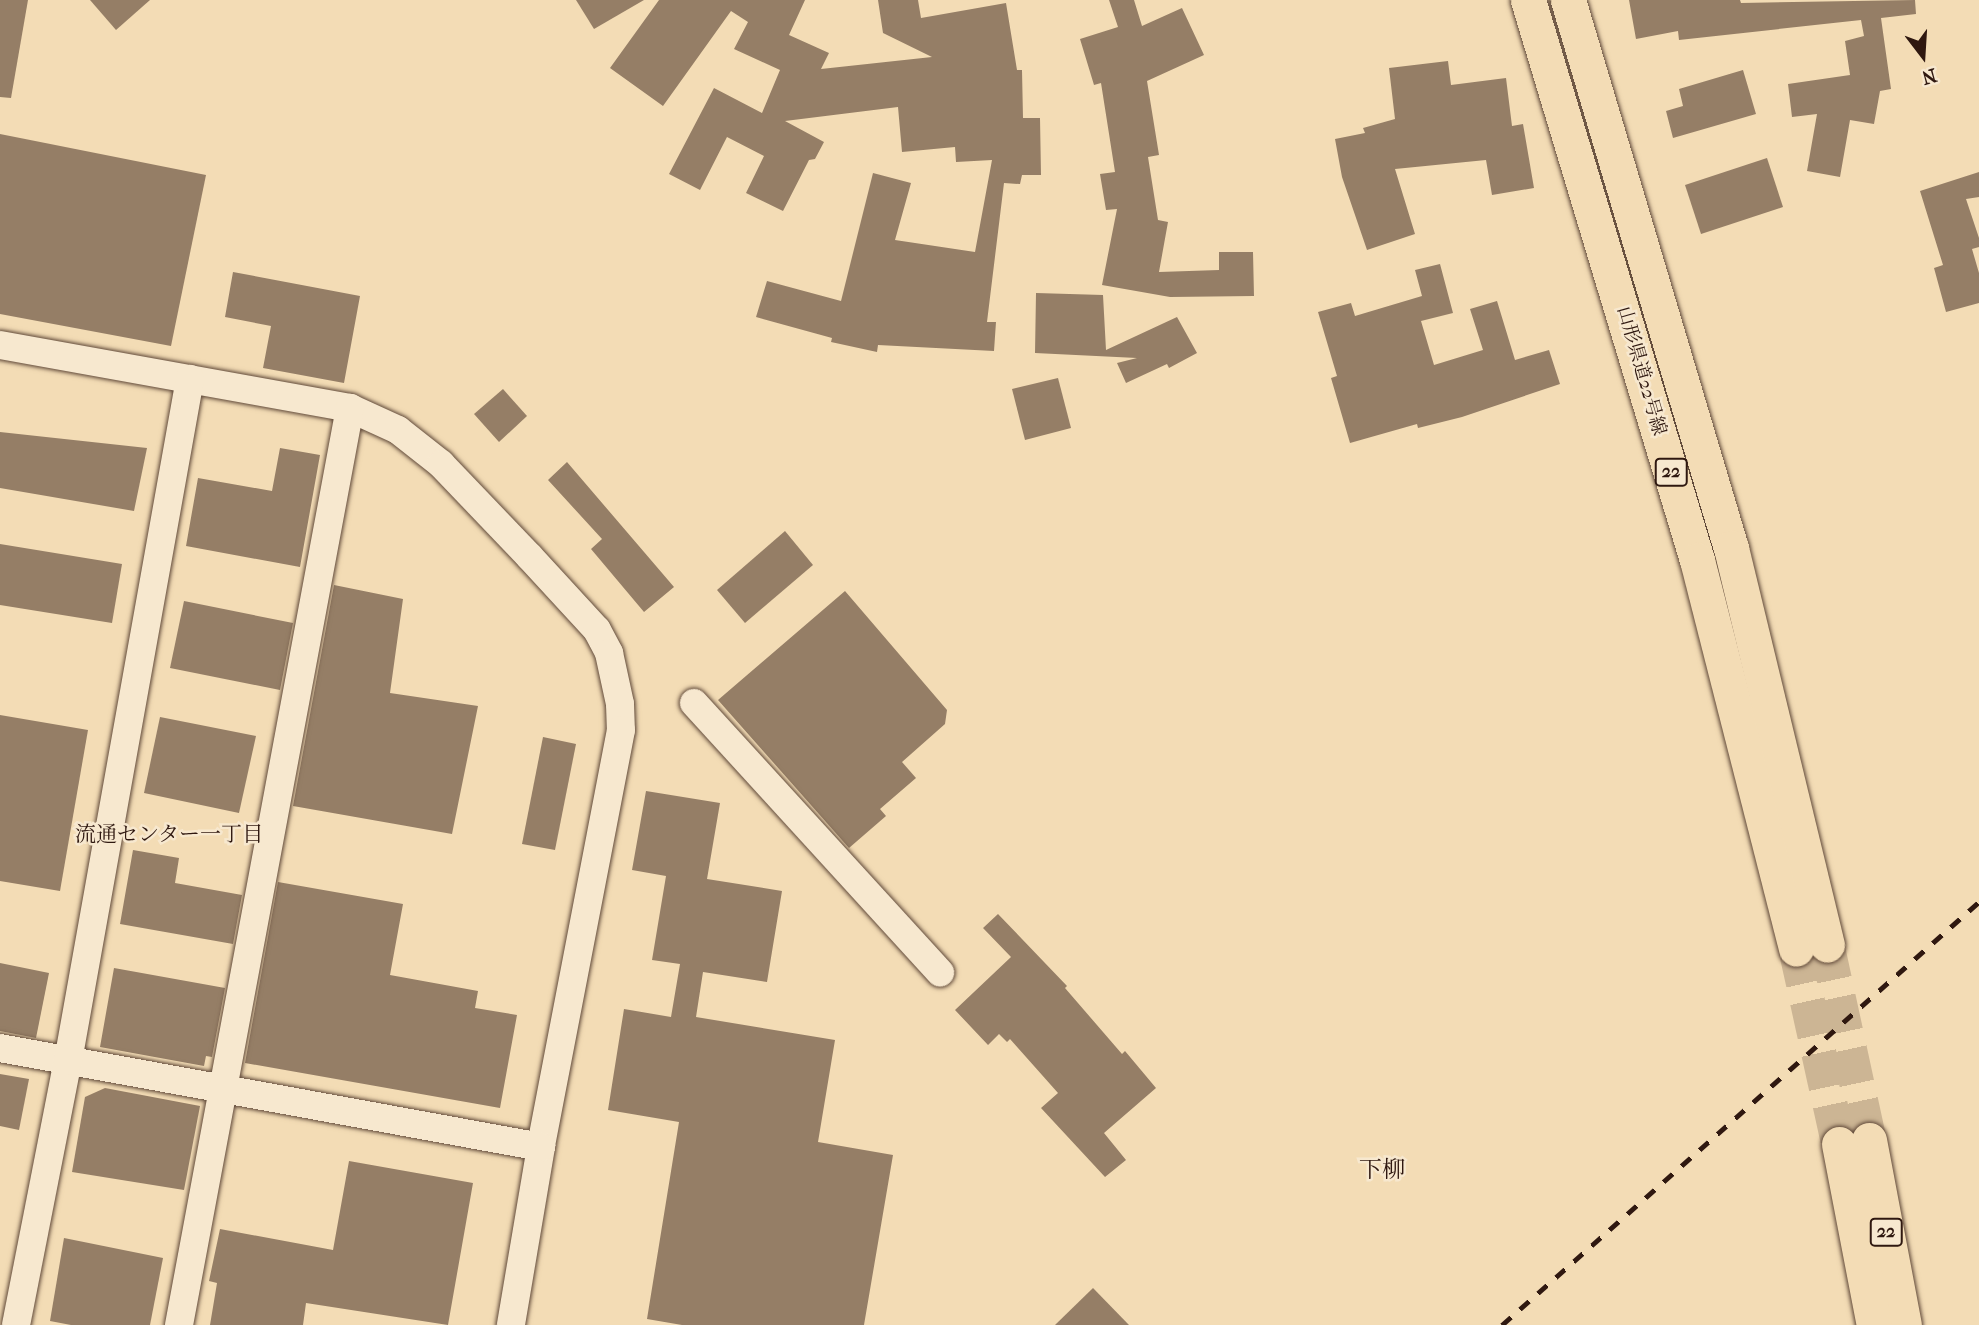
<!DOCTYPE html>
<meta charset="utf-8">
<style>
body{margin:0}
#map{position:relative;width:1979px;height:1325px;overflow:hidden;background:#f3dcb5;font-family:"IM FELL French Canon","Noto Serif JP",serif}
div>[style]{position:absolute}
.building>*{inset:0;background:#957e66}
.major-tunnel>*{height:35px;margin-top:-17.5px;transform-origin:0;background:repeating-linear-gradient(90deg,#ccb594 0 35px,transparent 0 53px)}
.roads{filter:drop-shadow(0 0 2px #604939) drop-shadow(0 0 2px #604939)}
.minor>*{height:28px;margin:-14px;padding:0 14px;transform-origin:14px;border-radius:14px;background:#f7e8cf}
.major>*{height:35px;margin:-17.5px;padding:0 17.5px;transform-origin:17.5px;border-radius:17.5px;background:#f3dcb5}
.rail>*{height:5px;margin-top:-2.5px;transform-origin:0;background:repeating-linear-gradient(90deg,#2f1810 0 12px,transparent 0 24px)}
span{translate:-50% -50%;white-space:nowrap;text-align:center;line-height:1.15;-webkit-text-stroke:5px #f7e8cf;paint-order:stroke}
.shield-label span{padding:2px 5px;background:#f7e8cf;border:2px solid;border-radius:5px;-webkit-text-stroke-width:0}
.shield-label{font-size:18px;color:#2f1810;font-weight:700}
.street-label{font-size:19px;color:#2f1810}
.neighbourhood-label{font-size:21px;color:#2f1810}
.quarter-label{font-size:23px;color:#2f1810}
.north{position:absolute;left:1888px;top:21px;width:70px;height:70px;-webkit-text-stroke:5px #f7e8cf;paint-order:stroke;rotate:163deg;font-size:19px;font-weight:700;line-height:28px;text-align:center;color:#2f1810}
.north::after{content:'';display:block;margin:auto;width:24px;height:32px;background:#2f1810;clip-path:polygon(50% 0,100% 100%,50% 72%,0 100%)}
</style>
<div id="map">
<div class="building">
<div style="clip-path:polygon(0 0,28px 0,11px 98px,0 97px)"></div>
<div style="clip-path:polygon(90px 0,150px 0,116px 30px)"></div>
<div style="clip-path:polygon(576px 0,644px 0,594px 29px)"></div>
<div style="clip-path:polygon(659px 0,805px 0,789px 35px,829px 53px,821px 69px,932px 57px,883px 33px,878px 0,918px 0,921px 18px,1006px 3px,1017px 70px,1022px 70px,1023px 118px,1040px 118px,1041px 175px,1022px 175px,1020px 184px,1004px 183px,987px 322px,996px 322px,994px 351px,878px 345px,877px 352px,831px 342px,832px 338px,756px 317px,767px 281px,841px 301px,873px 173px,911px 183px,895px 240px,975px 252px,992px 160px,956px 162px,955px 147px,902px 152px,898px 107px,785px 121px,824px 142px,815px 159px,809px 160px,783px 211px,746px 193px,764px 156px,727px 137px,700px 190px,669px 174px,714px 88px,762px 113px,780px 70px,734px 49px,748px 22px,731px 11px,663px 106px,610px 68px)"></div>
<div style="clip-path:polygon(1109px 0,1134px 0,1142px 26px,1182px 8px,1204px 55px,1147px 81px,1159px 155px,1148px 157px,1158px 220px,1168px 222px,1159px 272px,1219px 270px,1219px 252px,1253px 252px,1254px 296px,1170px 297px,1102px 285px,1117px 209px,1106px 210px,1100px 174px,1115px 172px,1101px 83px,1094px 85px,1080px 39px,1118px 27px)"></div>
<div style="clip-path:polygon(1629px 0,1740px 0,1741px 3px,1915px 0,1916px 14px,1881px 18px,1891px 89px,1880px 91px,1874px 124px,1850px 120px,1840px 177px,1807px 171px,1817px 114px,1792px 117px,1788px 84px,1850px 75px,1845px 41px,1864px 36px,1861px 20px,1679px 40px,1678px 31px,1636px 39px)"></div>
<div style="clip-path:polygon(1448px 61px,1451px 85px,1506px 78px,1512px 126px,1523px 124px,1534px 188px,1492px 195px,1486px 160px,1395px 169px,1415px 234px,1367px 250px,1342px 177px,1335px 139px,1365px 133px,1363px 128px,1395px 119px,1389px 68px)"></div>
<div style="clip-path:polygon(1743px 70px,1756px 114px,1673px 138px,1666px 111px,1683px 106px,1679px 89px)"></div>
<div style="clip-path:polygon(0 134px,206px 175px,171px 346px,0 314px)"></div>
<div style="clip-path:polygon(1767px 158px,1783px 207px,1701px 234px,1685px 185px)"></div>
<div style="clip-path:polygon(1979px 172px,1979px 197px,1966px 199px,1979px 238px,1979px 247px,1972px 249px,1979px 273px,1979px 303px,1946px 312px,1934px 268px,1943px 265px,1920px 191px)"></div>
<div style="clip-path:polygon(1440px 264px,1453px 313px,1421px 321px,1434px 365px,1483px 350px,1470px 309px,1497px 301px,1515px 360px,1549px 350px,1560px 384px,1462px 417px,1418px 428px,1417px 424px,1350px 443px,1331px 378px,1337px 376px,1318px 312px,1351px 303px,1355px 316px,1422px 296px,1415px 270px)"></div>
<div style="clip-path:polygon(233px 272px,360px 296px,344px 383px,263px 368px,271px 326px,225px 317px)"></div>
<div style="clip-path:polygon(1036px 293px,1103px 295px,1106px 350px,1177px 317px,1197px 353px,1169px 368px,1167px 364px,1126px 383px,1117px 363px,1137px 358px,1035px 353px)"></div>
<div style="clip-path:polygon(1058px 378px,1071px 428px,1025px 440px,1012px 389px)"></div>
<div style="clip-path:polygon(503px 389px,527px 416px,499px 442px,474px 414px)"></div>
<div style="clip-path:polygon(0 432px,147px 448px,134px 511px,0 488px)"></div>
<div style="clip-path:polygon(280px 448px,320px 455px,300px 567px,186px 546px,198px 478px,272px 491px)"></div>
<div style="clip-path:polygon(567px 462px,674px 587px,644px 612px,591px 549px,602px 539px,548px 480px)"></div>
<div style="clip-path:polygon(785px 531px,813px 565px,745px 623px,717px 590px)"></div>
<div style="clip-path:polygon(0 544px,122px 564px,112px 623px,0 605px)"></div>
<div style="clip-path:polygon(334px 585px,403px 599px,390px 693px,478px 706px,452px 834px,293px 806px)"></div>
<div style="clip-path:polygon(845px 591px,947px 710px,945px 724px,902px 762px,916px 778px,880px 809px,886px 816px,849px 848px,718px 700px)"></div>
<div style="clip-path:polygon(184px 601px,293px 623px,280px 690px,170px 668px)"></div>
<div style="clip-path:polygon(0 715px,88px 730px,60px 891px,0 881px)"></div>
<div style="clip-path:polygon(160px 717px,256px 736px,239px 813px,144px 793px)"></div>
<div style="clip-path:polygon(543px 737px,576px 744px,555px 850px,522px 844px)"></div>
<div style="clip-path:polygon(646px 791px,720px 803px,707px 879px,782px 891px,767px 982px,703px 972px,696px 1017px,835px 1040px,818px 1142px,893px 1155px,864px 1325px,682px 1325px,647px 1319px,679px 1122px,608px 1110px,624px 1009px,671px 1017px,680px 964px,652px 960px,666px 876px,632px 870px)"></div>
<div style="clip-path:polygon(133px 850px,179px 858px,175px 883px,242px 895px,233px 944px,120px 924px)"></div>
<div style="clip-path:polygon(278px 882px,403px 904px,390px 975px,478px 991px,475px 1008px,517px 1015px,500px 1108px,245px 1063px)"></div>
<div style="clip-path:polygon(998px 914px,1067px 986px,1065px 988px,1122px 1054px,1125px 1051px,1156px 1088px,1104px 1133px,1126px 1160px,1105px 1177px,1041px 1108px,1058px 1093px,1010px 1039px,1007px 1042px,999px 1034px,988px 1045px,955px 1010px,1011px 957px,983px 928px)"></div>
<div style="clip-path:polygon(0 963px,49px 973px,36px 1038px,0 1031px)"></div>
<div style="clip-path:polygon(114px 968px,225px 988px,212px 1057px,206px 1056px,204px 1066px,100px 1047px)"></div>
<div style="clip-path:polygon(0 1074px,29px 1079px,19px 1130px,0 1126px)"></div>
<div style="clip-path:polygon(105px 1088px,200px 1106px,184px 1190px,72px 1172px,85px 1097px)"></div>
<div style="clip-path:polygon(349px 1161px,473px 1183px,448px 1325px,306px 1303px,303px 1325px,210px 1325px,217px 1283px,209px 1281px,220px 1229px,333px 1250px)"></div>
<div style="clip-path:polygon(64px 1238px,163px 1258px,150px 1325px,71px 1325px,50px 1321px)"></div>
<div style="clip-path:polygon(1093px 1288px,1129px 1325px,1055px 1325px)"></div>
</div>
<div class="major-tunnel">
<div style="left:1827px;top:945px;width:199px;rotate:77.8deg"></div>
<div style="left:1796px;top:949px;width:200px;rotate:77.6deg"></div>
</div>
<div class="roads">
<div class="minor">
<div style="left:0;top:345px;width:356px;rotate:10.2deg"></div>
<div style="left:350px;top:408px;width:53px;rotate:24.6deg"></div>
<div style="left:398px;top:430px;width:55px;rotate:38.3deg"></div>
<div style="left:441px;top:464px;width:127px;rotate:46.3deg"></div>
<div style="left:529px;top:556px;width:100px;rotate:47.4deg"></div>
<div style="left:597px;top:630px;width:26px;rotate:62deg"></div>
<div style="left:609px;top:653px;width:52px;rotate:77.8deg"></div>
<div style="left:620px;top:704px;width:26px;rotate:88deg"></div>
<div style="left:621px;top:730px;width:425px;rotate:100.9deg"></div>
<div style="left:541px;top:1147px;width:181px;rotate:99.6deg"></div>
<div style="left:694px;top:703px;width:365px;rotate:47.6deg"></div>
<div style="left:0;top:1048px;width:550px;rotate:10.37deg"></div>
<div style="left:16px;top:1325px;width:269px;rotate:-78.9deg"></div>
<div style="left:68px;top:1061px;width:693px;rotate:-79.86deg"></div>
<div style="left:179px;top:1325px;width:933px;rotate:-79.44deg"></div>
</div>
<div class="major">
<div style="left:1528px;top:0;width:585px;rotate:73.21deg"></div>
<div style="left:1697px;top:560px;width:401px;rotate:75.7deg"></div>
<div style="left:1568px;top:0;width:572px;rotate:73.44deg"></div>
<div style="left:1731px;top:548px;width:408px;rotate:76.4deg"></div>
<div style="left:1869px;top:1140px;width:188px;rotate:79.3deg"></div>
<div style="left:1839px;top:1144px;width:184px;rotate:79.1deg"></div>
</div>
</div>
<div class="rail">
<div style="left:1502px;top:1325px;width:638px;rotate:-41.57deg"></div>
</div>
<div class="shield-label">
<span style="left:1671px;top:472px">22</span>
<span style="left:1886px;top:1232px">22</span>
</div>
<div class="street-label">
<span style="left:1641px;top:371px;rotate:74deg">山形県道22号線</span>
</div>
<div class="neighbourhood-label">
<span style="left:169px;top:834px">流通センター一丁目</span>
</div>
<div class="quarter-label">
<span style="left:1382px;top:1170px">下柳</span>
</div>
<div class="north">N</div>
</div>
